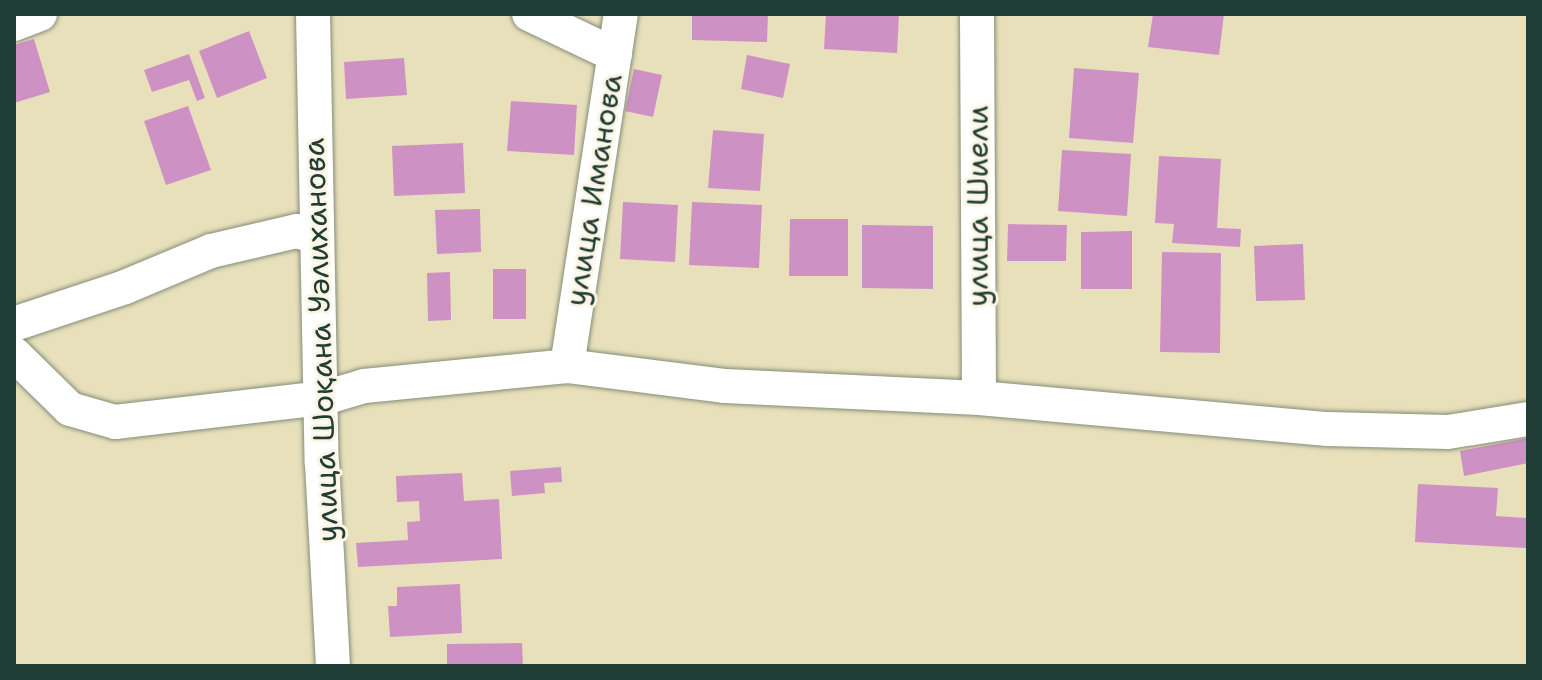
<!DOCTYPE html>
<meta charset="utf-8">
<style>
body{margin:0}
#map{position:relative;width:1542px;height:680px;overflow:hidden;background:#e8e0bb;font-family:"Shantell Sans",sans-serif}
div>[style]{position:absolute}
.building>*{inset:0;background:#ce91c4}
.roads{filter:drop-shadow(0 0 2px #848e78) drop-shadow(0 0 2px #848e78)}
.minor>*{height:34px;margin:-17px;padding:0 17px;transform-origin:17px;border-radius:17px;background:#fff}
span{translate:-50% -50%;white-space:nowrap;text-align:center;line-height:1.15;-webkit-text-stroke:6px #fcf5e5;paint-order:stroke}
.street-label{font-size:30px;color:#1f3d34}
.frame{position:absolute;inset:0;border:16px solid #1f3d34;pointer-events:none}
</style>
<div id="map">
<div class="building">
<div style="clip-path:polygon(692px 14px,768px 14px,767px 42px,692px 40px)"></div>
<div style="clip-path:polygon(826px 14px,899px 14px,897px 53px,824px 49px)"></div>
<div style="clip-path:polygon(1153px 14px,1224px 14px,1219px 55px,1148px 47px)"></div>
<div style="clip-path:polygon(249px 31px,267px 78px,217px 98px,199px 51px)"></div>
<div style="clip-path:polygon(34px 39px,50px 92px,14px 103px,14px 45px)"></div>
<div style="clip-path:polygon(189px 54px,205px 98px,197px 101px,189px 80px,152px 92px,144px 70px)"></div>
<div style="clip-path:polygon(747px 55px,790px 64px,783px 98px,741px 89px)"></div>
<div style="clip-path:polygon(404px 58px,407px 95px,346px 99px,344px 62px)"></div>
<div style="clip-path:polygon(1074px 68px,1139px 73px,1133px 143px,1069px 138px)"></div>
<div style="clip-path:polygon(634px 69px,662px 75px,653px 117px,625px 111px)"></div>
<div style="clip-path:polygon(511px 101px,577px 105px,574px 155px,507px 151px)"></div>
<div style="clip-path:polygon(188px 106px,211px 170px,166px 185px,144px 121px)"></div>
<div style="clip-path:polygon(713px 130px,764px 134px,760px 191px,708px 188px)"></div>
<div style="clip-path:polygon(463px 143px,465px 193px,394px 196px,392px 146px)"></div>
<div style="clip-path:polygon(1062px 150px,1131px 154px,1127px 216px,1058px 211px)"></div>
<div style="clip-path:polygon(1159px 156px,1221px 159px,1217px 228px,1241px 229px,1240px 247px,1172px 243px,1174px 224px,1155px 223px)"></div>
<div style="clip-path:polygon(623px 202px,678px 205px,675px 262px,620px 259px)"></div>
<div style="clip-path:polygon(692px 202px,762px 205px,759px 268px,689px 265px)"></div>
<div style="clip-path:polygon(480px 209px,481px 252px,437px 254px,435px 210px)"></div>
<div style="clip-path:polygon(790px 219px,848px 219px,848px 276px,789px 276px)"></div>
<div style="clip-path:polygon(1008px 224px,1067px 225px,1066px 261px,1007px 261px)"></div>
<div style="clip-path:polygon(862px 225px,933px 226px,933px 289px,862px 288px)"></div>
<div style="clip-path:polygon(1132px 231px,1132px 289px,1081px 289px,1081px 232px)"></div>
<div style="clip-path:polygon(1303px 244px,1305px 300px,1256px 301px,1254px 246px)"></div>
<div style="clip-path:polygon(1162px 252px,1221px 253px,1220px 353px,1160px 352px)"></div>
<div style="clip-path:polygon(493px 269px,526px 269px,526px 319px,493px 319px)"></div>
<div style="clip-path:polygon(450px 272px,451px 320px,428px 321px,427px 273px)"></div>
<div style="clip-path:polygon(1528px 438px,1528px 463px,1464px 476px,1460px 451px)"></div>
<div style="clip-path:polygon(561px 467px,562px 482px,544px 483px,545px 493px,512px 496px,510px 471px)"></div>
<div style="clip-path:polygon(462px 473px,464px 501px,499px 499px,502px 559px,358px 567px,356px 543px,408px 540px,407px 522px,420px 521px,419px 501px,397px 502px,396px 476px)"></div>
<div style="clip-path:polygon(1418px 484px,1498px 488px,1496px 516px,1528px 518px,1528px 548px,1415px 542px)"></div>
<div style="clip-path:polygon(460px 584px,462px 633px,390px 637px,388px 606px,397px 606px,397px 587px)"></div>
<div style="clip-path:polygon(522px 643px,523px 666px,447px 666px,447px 644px)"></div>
</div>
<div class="roads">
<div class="minor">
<div style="left:313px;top:14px;width:449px;rotate:88.9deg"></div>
<div style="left:322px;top:463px;width:203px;rotate:86.9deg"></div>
<div style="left:529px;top:14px;width:95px;rotate:25.5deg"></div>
<div style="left:977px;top:14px;width:384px;rotate:89.7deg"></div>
<div style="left:14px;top:24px;width:28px;rotate:-21deg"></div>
<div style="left:14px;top:324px;width:117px;rotate:-18.4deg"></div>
<div style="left:125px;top:287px;width:93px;rotate:-22.7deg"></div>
<div style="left:211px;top:251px;width:88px;rotate:-13.1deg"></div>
<div style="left:297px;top:231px;width:21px;rotate:17deg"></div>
<div style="left:14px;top:354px;width:78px;rotate:44.5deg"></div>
<div style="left:70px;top:409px;width:47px;rotate:16.1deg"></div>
<div style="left:115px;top:422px;width:210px;rotate:-6.6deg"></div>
<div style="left:324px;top:398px;width:42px;rotate:-16.7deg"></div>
<div style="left:364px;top:386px;width:204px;rotate:-5.6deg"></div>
<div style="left:567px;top:366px;width:160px;rotate:7.2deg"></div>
<div style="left:726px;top:386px;width:253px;rotate:2.7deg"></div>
<div style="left:979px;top:398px;width:350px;rotate:5.1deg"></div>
<div style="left:1328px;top:429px;width:120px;rotate:1.4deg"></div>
<div style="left:1448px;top:432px;width:81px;rotate:-9.2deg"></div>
<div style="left:567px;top:366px;width:356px;rotate:-81.3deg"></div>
</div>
</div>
<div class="street-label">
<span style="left:594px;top:190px;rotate:-81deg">улица Иманова</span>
<span style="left:978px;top:206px;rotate:-90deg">улица Шиели</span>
<span style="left:321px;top:340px;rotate:-92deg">улица Шоқана Уәлиханова</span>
</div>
<div class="frame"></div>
</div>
